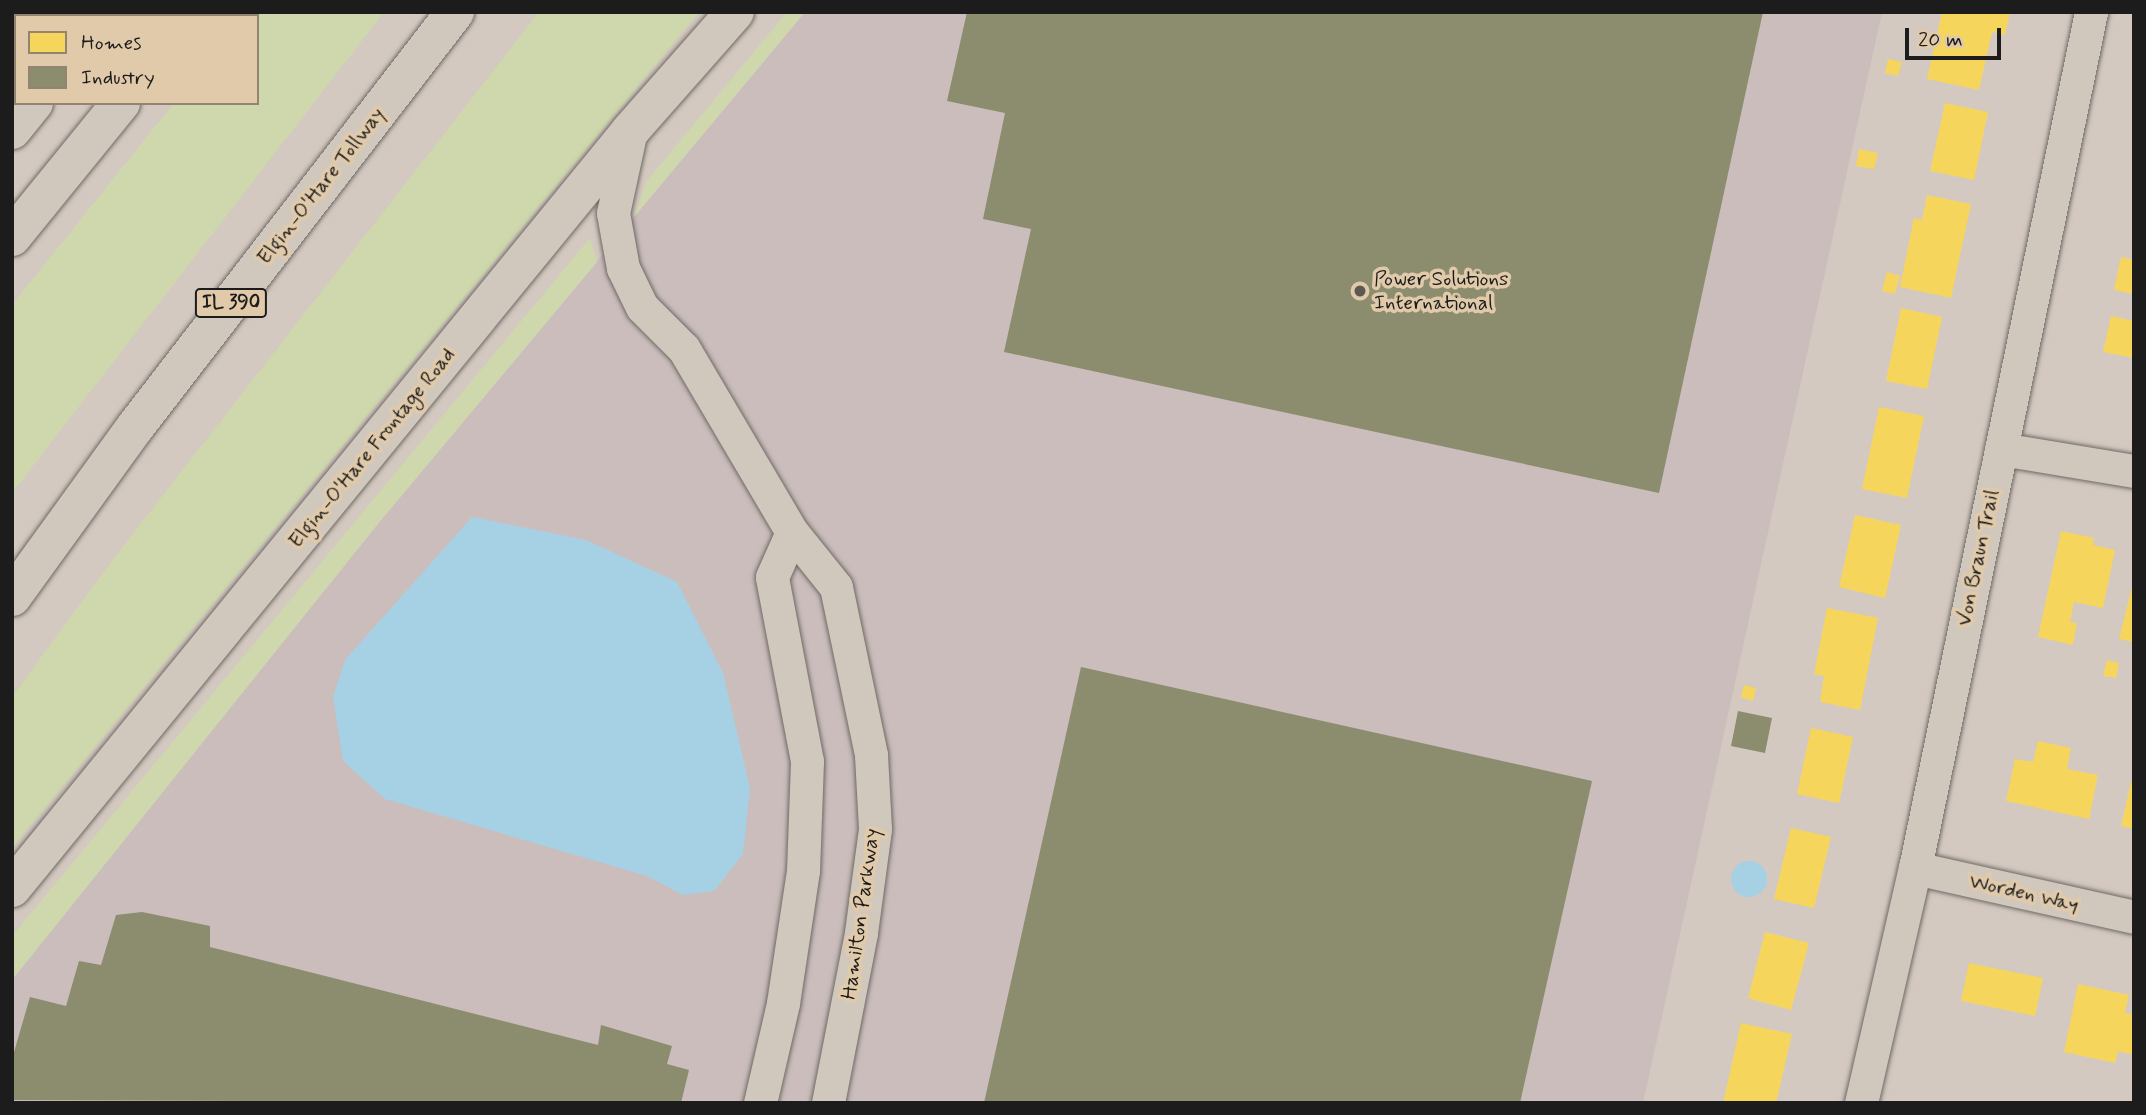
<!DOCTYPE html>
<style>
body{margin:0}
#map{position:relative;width:2146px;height:1115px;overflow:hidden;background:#d4c9c0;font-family:Mynerve,sans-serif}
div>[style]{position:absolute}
.built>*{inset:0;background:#cabdbb}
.green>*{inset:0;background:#ced8ac}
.water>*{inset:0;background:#a6d1e4}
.round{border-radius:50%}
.homes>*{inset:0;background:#f6d55c}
.industry>*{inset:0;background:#8c8c6e}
.roads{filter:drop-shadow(0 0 2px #6f6a66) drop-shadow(0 0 2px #6f6a66)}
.minor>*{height:33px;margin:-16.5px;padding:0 16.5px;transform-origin:16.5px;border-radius:16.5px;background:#d0c7bd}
.secondary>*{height:38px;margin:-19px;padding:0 19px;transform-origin:19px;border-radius:19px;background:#d0c7bd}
.motorway>*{height:38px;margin:-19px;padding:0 19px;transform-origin:19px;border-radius:19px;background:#d0c7bd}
.dots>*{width:19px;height:19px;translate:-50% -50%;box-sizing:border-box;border:4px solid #e1caaa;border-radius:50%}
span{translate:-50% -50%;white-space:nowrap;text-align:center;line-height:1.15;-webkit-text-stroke:7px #e1caaa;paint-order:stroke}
.shield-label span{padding:2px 5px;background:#e1caaa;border:2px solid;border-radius:5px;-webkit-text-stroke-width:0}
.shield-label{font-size:19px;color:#1c1c1c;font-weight:700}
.street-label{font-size:21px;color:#1c1c1c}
.poi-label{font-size:21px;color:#1c1c1c}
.left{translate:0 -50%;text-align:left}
.frame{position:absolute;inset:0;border:14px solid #1c1c1c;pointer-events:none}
.legend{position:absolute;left:14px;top:14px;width:245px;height:91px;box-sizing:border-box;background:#e1caaa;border:2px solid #928471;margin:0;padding:9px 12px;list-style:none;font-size:21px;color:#1c1c1c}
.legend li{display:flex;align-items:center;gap:14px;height:35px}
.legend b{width:35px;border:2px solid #928471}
.scale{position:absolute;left:1905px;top:28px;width:96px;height:32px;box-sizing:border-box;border:4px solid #1c1c1c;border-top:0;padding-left:9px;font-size:21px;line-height:24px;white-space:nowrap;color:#1c1c1c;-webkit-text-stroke:5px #e1caaa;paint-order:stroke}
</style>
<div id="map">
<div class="built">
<div style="clip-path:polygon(805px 12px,1882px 12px,1643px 1103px,12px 1103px,12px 980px,377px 525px)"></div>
</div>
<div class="green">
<div style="clip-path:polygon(247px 12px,384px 12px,12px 493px,12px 305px,174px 103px,257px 103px,257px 16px,244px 16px)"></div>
<div style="clip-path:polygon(539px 12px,699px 12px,12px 848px,12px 697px,111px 562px)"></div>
<div style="clip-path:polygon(787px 12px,805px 12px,634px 217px,646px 182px)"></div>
<div style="clip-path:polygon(590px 238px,597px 262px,377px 525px,12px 980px,12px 936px)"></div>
</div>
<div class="water">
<div style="clip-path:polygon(472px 517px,586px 540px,677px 582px,723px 673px,750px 788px,743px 854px,714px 891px,683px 895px,647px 876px,385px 799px,343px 761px,333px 697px,345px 660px)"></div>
<div class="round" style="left:1731px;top:861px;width:36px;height:36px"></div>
</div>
<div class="homes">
<div style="clip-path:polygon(1942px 12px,2010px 12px,2005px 35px,1992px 32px,1979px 90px,1927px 79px)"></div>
<div style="clip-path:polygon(1888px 59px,1902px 62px,1898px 76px,1885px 73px)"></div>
<div style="clip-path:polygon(1945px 103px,1988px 112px,1974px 180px,1930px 171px)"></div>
<div style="clip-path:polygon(1859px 149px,1878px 153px,1874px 169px,1856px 166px)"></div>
<div style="clip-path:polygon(1927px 195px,1971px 204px,1951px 298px,1900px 287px,1914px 218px,1922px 220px)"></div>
<div style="clip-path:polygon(2121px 257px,2134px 260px,2134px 294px,2114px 290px)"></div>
<div style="clip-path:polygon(1887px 272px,1900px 276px,1895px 294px,1882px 291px)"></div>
<div style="clip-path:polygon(1901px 308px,1942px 317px,1927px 389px,1886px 381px)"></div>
<div style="clip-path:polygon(2111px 316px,2134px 321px,2134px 358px,2103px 352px)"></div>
<div style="clip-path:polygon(1879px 407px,1924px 416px,1907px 498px,1862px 489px)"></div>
<div style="clip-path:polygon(1855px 515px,1901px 525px,1885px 598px,1839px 587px)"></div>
<div style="clip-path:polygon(2061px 531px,2094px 538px,2093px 545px,2115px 550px,2103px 608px,2074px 602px,2070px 622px,2077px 623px,2073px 645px,2038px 637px)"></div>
<div style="clip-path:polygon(2134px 579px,2134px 642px,2119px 639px)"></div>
<div style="clip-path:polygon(1827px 608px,1878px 618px,1860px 710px,1820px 702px,1824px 676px,1814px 674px)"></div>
<div style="clip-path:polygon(2107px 660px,2119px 663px,2116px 678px,2103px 676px)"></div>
<div style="clip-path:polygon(1744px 685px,1756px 688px,1753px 701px,1741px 697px)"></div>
<div style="clip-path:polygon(1811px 728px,1853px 737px,1839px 803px,1797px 794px)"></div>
<div style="clip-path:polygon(2038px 741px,2071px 748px,2067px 769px,2098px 775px,2089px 819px,2006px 801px,2015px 759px,2033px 762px)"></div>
<div style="clip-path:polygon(2131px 782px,2134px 783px,2134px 829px,2121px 826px)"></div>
<div style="clip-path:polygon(1791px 828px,1831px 837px,1814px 908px,1774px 899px)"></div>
<div style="clip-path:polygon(1765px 932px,1809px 943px,1791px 1010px,1748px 998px)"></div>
<div style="clip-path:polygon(1969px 963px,2043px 978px,2035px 1016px,1961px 1001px)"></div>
<div style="clip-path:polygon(2078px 984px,2129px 995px,2125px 1013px,2134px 1015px,2134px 1055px,2118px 1051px,2115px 1063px,2064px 1052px)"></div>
<div style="clip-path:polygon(1741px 1023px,1792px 1034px,1776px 1103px,1723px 1103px)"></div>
</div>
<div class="industry">
<div style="clip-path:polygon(967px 12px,1763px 12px,1659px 493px,1004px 352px,1031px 229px,983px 219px,1005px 113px,947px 101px)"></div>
<div style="clip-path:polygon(1081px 667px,1592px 781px,1520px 1103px,984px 1103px)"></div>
<div style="clip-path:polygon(1738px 711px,1772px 718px,1765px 753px,1731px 746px)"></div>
<div style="clip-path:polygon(142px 912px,210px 926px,210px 947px,598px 1045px,601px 1025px,672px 1046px,667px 1064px,689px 1070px,681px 1103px,12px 1100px,12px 1059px,30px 997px,66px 1006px,79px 961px,101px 965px,116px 915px)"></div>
</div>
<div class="roads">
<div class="minor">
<div style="left:631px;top:130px;width:85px;rotate:102.2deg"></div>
<div style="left:613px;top:213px;width:56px;rotate:79.7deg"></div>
<div style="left:623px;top:268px;width:43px;rotate:64deg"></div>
<div style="left:642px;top:307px;width:59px;rotate:45deg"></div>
<div style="left:684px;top:349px;width:212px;rotate:59.5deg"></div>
<div style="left:792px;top:532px;width:70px;rotate:51.3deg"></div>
<div style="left:836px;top:587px;width:172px;rotate:78.2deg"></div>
<div style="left:871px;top:755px;width:74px;rotate:86.9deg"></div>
<div style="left:875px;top:829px;width:105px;rotate:97.7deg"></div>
<div style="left:861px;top:933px;width:173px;rotate:101deg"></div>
<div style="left:2001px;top:449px;width:135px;rotate:9.4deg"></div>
<div style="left:1915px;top:868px;width:224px;rotate:12.6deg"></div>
<div style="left:760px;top:1103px;width:103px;rotate:-77deg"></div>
<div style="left:783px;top:1003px;width:134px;rotate:-81.4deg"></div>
<div style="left:803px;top:871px;width:110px;rotate:-87.9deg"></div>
<div style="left:807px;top:761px;width:187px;rotate:-100.8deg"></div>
<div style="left:772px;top:577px;width:49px;rotate:-66deg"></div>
<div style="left:1861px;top:1103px;width:241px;rotate:-77.1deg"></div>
<div style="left:1915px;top:868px;width:874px;rotate:-78.38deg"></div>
</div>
<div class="secondary">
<div style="left:12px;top:888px;width:979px;rotate:-50.76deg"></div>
<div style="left:631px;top:130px;width:157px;rotate:-48.6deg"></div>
</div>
<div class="motorway">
<div style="left:103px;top:16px;width:5px;rotate:-53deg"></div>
<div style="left:192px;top:16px;width:5px;rotate:-53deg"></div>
<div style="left:12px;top:21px;width:6px;rotate:-51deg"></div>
<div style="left:12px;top:130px;width:35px;rotate:-51deg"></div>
<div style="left:12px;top:237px;width:173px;rotate:-50.9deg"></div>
<div style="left:12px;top:597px;width:211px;rotate:-54.1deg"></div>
<div style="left:136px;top:426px;width:523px;rotate:-52.38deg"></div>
</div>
</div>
<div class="dots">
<div style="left:1360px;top:291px;background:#5c5955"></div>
</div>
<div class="shield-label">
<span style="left:231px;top:303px">IL 390</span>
</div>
<div class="street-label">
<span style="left:321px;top:186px;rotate:-52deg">Elgin-O'Hare Tollway</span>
<span style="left:372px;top:448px;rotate:-51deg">Elgin-O'Hare Frontage Road</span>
<span style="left:1978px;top:558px;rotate:-78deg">Von Braun Trail</span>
<span style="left:2024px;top:893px;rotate:13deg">Worden Way</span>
<span style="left:861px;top:914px;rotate:-82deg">Hamilton Parkway</span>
</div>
<div class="poi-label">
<span class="left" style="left:1374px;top:291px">Power Solutions<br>International</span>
</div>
<div class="frame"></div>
<ul class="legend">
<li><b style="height:19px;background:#f6d55c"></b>Homes</li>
<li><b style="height:19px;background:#8c8c6e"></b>Industry</li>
</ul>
<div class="scale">20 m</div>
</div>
